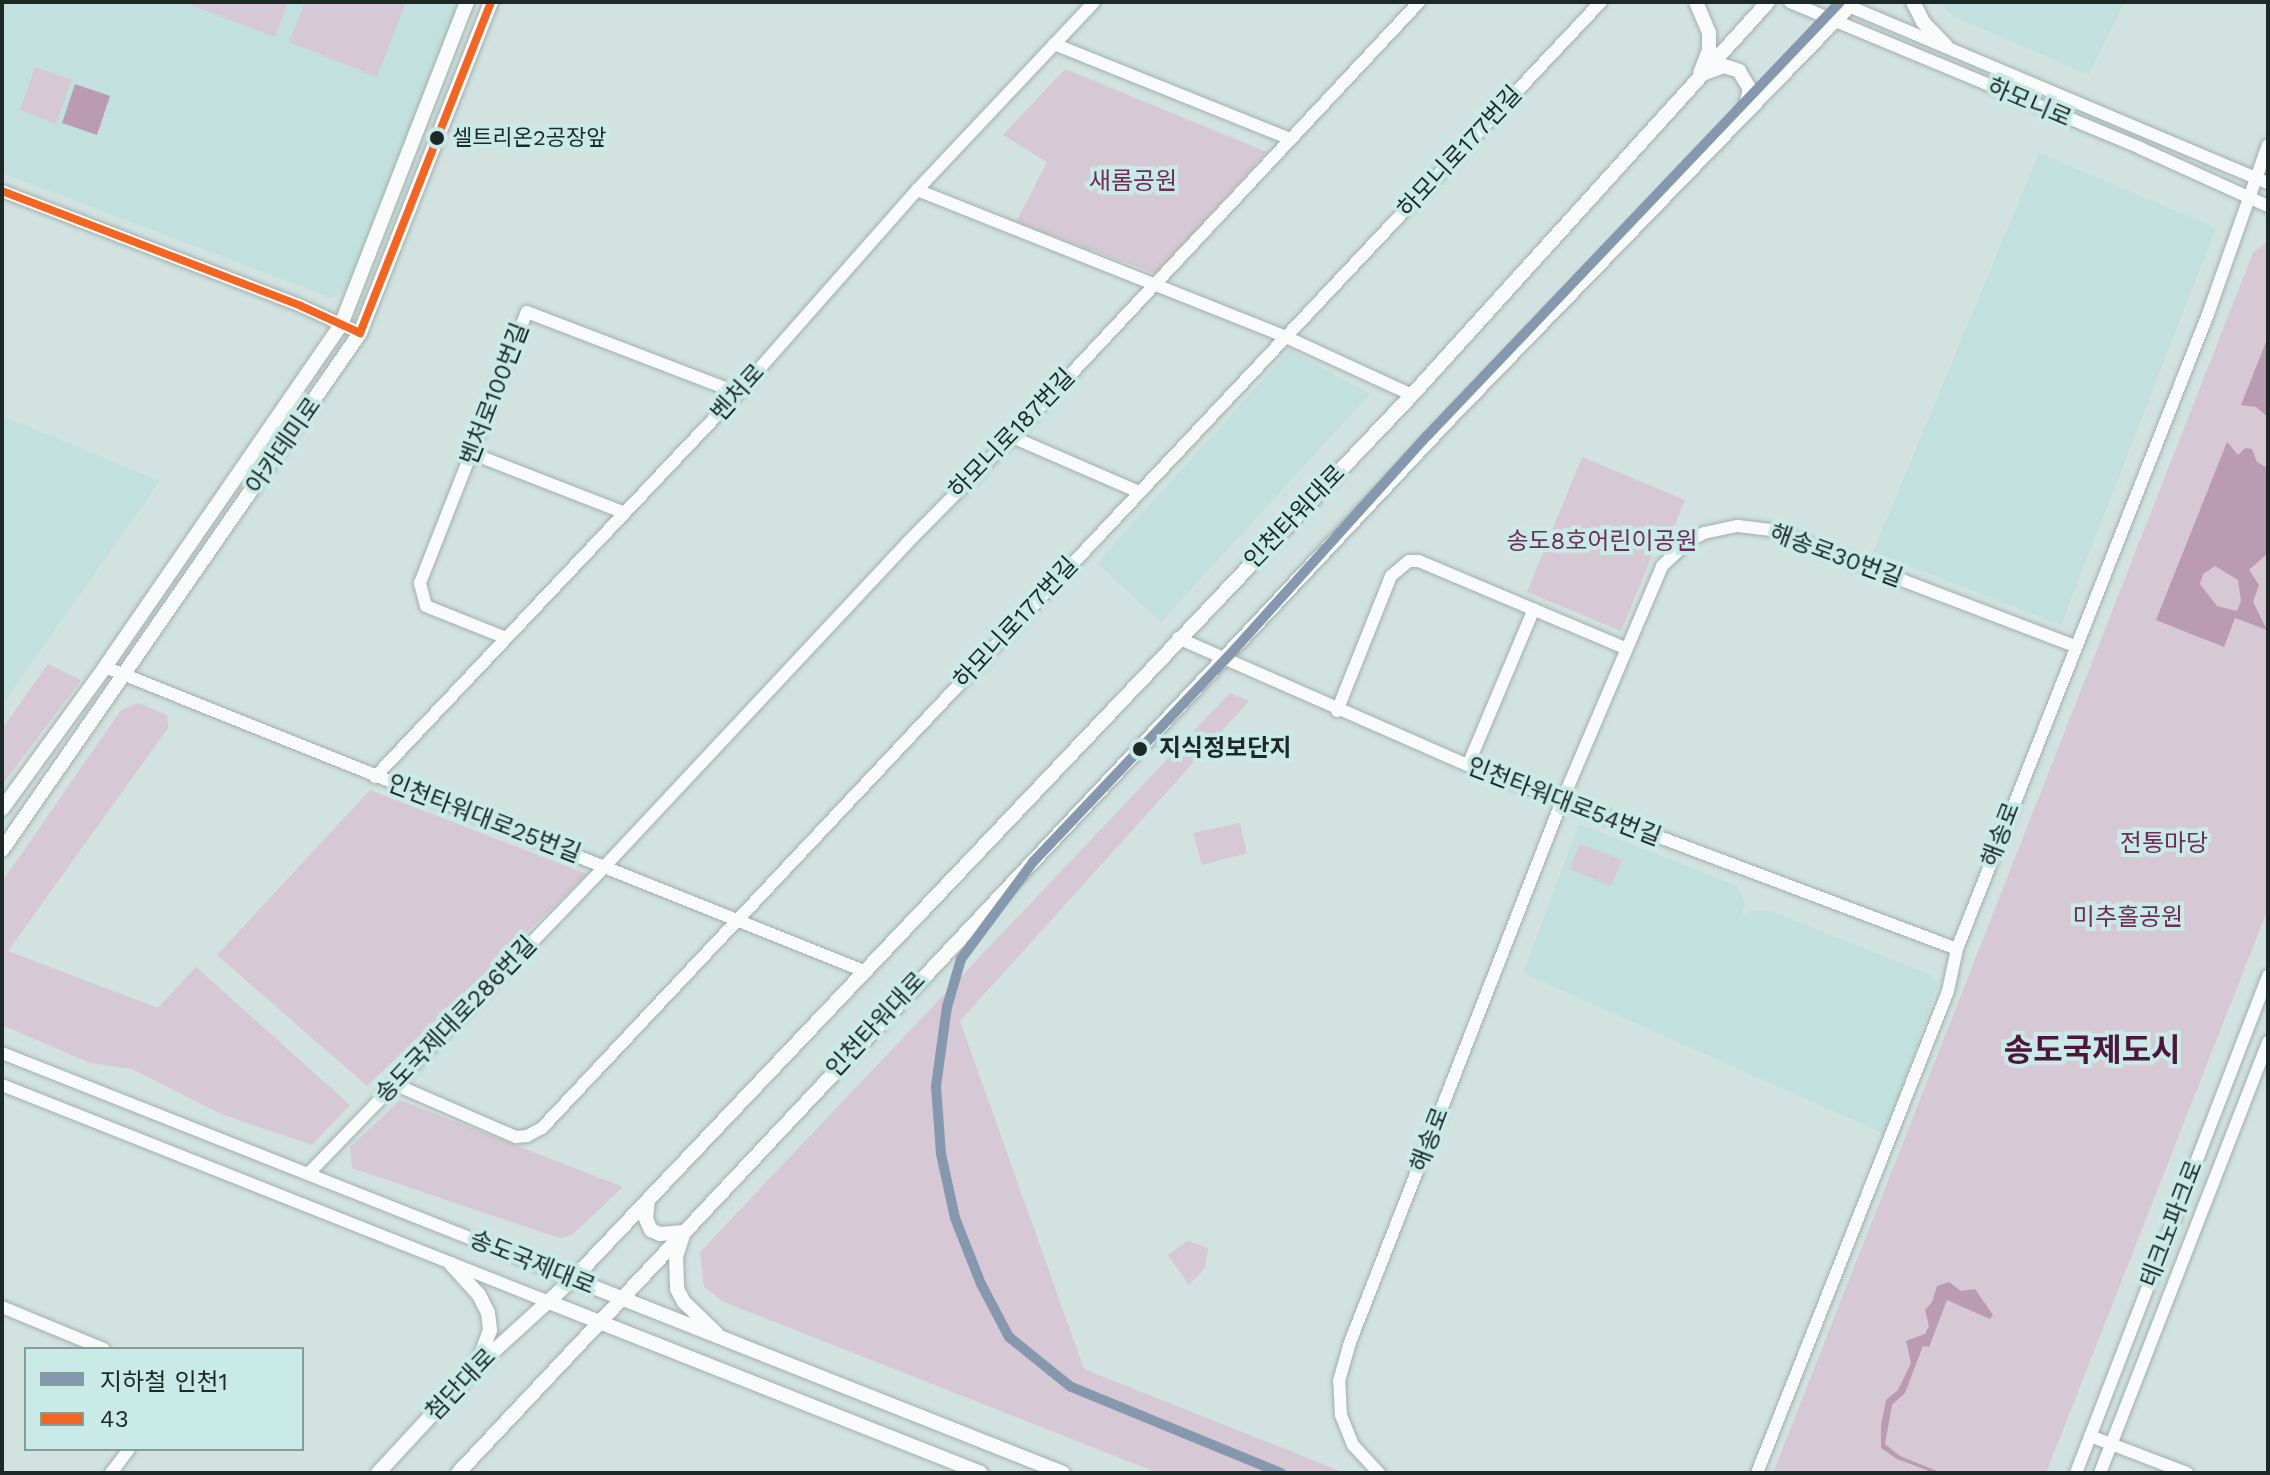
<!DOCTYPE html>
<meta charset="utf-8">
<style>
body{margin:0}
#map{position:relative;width:2270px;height:1475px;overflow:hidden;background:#d1e2e1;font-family:"Work Sans","Noto Sans KR",sans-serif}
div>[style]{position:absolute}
.built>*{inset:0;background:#c2e1de}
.green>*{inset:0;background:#d6c8d4}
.water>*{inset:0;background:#bb9bb1}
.roads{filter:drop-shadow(0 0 2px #a2afae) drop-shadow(0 0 2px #a2afae)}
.minor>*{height:12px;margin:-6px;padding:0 6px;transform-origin:6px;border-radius:6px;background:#f8fbfa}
.major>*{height:14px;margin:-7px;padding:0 7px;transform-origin:7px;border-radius:7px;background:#f8fbfa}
.bus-1>*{height:8px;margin:-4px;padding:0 4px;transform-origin:4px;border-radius:4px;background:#f26522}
.metro-1>*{height:10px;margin:-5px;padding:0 5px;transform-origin:5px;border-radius:5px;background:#8698ad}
.dots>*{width:22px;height:22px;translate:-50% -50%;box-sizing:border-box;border:4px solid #c9eae7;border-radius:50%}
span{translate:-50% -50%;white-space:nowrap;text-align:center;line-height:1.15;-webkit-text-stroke:8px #c9eae7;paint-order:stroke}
.bus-label{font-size:22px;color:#1c2927}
.left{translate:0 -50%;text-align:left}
.street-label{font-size:24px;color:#1c2927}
.park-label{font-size:24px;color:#6f2d59}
.stop-label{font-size:24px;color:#1c2927;font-weight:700}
.district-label{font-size:32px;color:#4f153d;font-weight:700}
.frame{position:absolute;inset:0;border:4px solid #1c2927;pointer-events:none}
.legend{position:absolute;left:24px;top:1347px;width:280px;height:104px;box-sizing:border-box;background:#c9eae7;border:2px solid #849d9a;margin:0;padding:10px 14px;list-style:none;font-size:24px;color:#1c2927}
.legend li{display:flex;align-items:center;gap:16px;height:40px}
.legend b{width:40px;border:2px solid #849d9a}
</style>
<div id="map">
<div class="built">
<div style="clip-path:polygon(3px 2px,464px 2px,354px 284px,332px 298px,2px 173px)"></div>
<div style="clip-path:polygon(1939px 2px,2124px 2px,2089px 75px,1955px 17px)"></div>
<div style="clip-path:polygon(2039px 153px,2216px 228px,2061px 625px,1873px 552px)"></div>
<div style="clip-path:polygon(1290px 350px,1370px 394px,1161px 622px,1097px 563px)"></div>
<div style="clip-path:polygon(2px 416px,160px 481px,2px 705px)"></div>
<div style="clip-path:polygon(1579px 824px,1738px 886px,1745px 904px,1741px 917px,1753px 911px,1770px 911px,1931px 975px,1938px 985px,1885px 1134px,1523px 973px)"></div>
</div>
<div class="green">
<div style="clip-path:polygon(183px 2px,288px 2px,275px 37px)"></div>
<div style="clip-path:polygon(305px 2px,406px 2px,377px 77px,289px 42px)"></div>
<div style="clip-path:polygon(35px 67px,72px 80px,56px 124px,20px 110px)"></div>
<div style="clip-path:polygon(1065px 69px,1267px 152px,1156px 274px,1016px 222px,1047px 162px,1003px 135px)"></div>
<div style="clip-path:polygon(2268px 241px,2268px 909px,2046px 1473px,1773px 1473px,2253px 253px)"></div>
<div style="clip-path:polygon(1582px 457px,1685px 500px,1667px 544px,1658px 541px,1621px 631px,1527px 592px)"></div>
<div style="clip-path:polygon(48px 664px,81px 680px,2px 785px,2px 729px)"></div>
<div style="clip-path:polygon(1230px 693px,1249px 701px,960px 1021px,1084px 1369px,1345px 1473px,1158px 1473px,724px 1302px,704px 1287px,700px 1252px)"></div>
<div style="clip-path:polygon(138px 703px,167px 715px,168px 728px,8px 951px,158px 1008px,196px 967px,350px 1105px,312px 1145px,221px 1114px,132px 1069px,90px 1063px,2px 1025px,2px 882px,121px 710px)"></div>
<div style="clip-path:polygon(370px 790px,587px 874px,367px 1086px,217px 955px)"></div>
<div style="clip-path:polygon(1240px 823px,1247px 853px,1202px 865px,1193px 833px)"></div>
<div style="clip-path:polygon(1580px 844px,1622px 860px,1611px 886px,1570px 869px)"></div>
<div style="clip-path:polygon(400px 1100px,623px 1187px,572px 1235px,559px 1238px,352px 1168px,350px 1147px)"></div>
<div style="clip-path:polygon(1188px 1241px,1208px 1248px,1205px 1268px,1189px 1285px,1168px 1255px)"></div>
</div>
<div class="water">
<div style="clip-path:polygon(75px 84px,110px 96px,97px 135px,62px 123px)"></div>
<div style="clip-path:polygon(2266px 342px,2268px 342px,2268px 417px,2256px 407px,2241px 405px)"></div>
<div style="clip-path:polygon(evenodd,2227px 442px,2238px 455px,2245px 448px,2252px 449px,2257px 462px,2268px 468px,2268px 553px,2249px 570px,2259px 585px,2253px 602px,2267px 630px,2235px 618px,2224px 647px,2156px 620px,2227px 442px,2215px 566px,2238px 580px,2241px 601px,2237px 611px,2217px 606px,2200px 584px,2203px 574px,2215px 566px)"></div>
<div style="clip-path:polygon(1949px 1282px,1961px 1291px,1975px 1289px,1993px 1315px,1990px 1319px,1947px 1300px,1929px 1347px,1923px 1346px,1905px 1393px,1892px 1405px,1885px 1444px,1900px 1456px,1942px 1473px,1924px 1473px,1929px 1471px,1897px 1459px,1881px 1448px,1881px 1426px,1886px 1400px,1898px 1390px,1911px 1363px,1906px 1341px,1925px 1334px,1929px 1326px,1925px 1310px,1932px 1302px,1937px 1286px)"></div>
</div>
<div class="roads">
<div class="minor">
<div style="left:1790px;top:2px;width:379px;rotate:22.6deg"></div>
<div style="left:2140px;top:148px;width:141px;rotate:24.4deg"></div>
<div style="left:1839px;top:2px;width:466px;rotate:22.9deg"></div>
<div style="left:1054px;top:44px;width:252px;rotate:21.9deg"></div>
<div style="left:917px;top:190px;width:397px;rotate:21.7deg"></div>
<div style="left:1286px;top:337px;width:139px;rotate:24.7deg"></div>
<div style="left:2px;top:191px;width:320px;rotate:21deg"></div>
<div style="left:301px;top:306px;width:65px;rotate:24.6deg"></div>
<div style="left:1012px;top:437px;width:138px;rotate:23.4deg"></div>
<div style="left:471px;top:453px;width:165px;rotate:21.3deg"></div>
<div style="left:506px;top:638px;width:86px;rotate:-158.2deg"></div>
<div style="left:426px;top:606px;width:24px;rotate:-105deg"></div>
<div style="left:420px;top:583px;width:291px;rotate:-68.5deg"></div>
<div style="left:527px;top:312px;width:226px;rotate:21deg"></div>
<div style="left:1178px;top:638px;width:317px;rotate:23.7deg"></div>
<div style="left:1468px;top:765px;width:522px;rotate:20.62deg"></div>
<div style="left:105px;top:667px;width:818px;rotate:21.83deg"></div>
<div style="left:1337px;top:711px;width:145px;rotate:-68.2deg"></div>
<div style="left:1391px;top:576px;width:23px;rotate:-40deg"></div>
<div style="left:1409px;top:561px;width:10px"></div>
<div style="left:1419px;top:561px;width:224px;rotate:22.9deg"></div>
<div style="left:1468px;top:765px;width:169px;rotate:-67.1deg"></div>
<div style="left:375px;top:777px;width:528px;rotate:-46.61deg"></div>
<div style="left:738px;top:393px;width:271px;rotate:-48.6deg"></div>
<div style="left:917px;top:190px;width:258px;rotate:-46.7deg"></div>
<div style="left:2px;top:1053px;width:614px;rotate:21.59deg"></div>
<div style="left:394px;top:1084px;width:133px;rotate:23.5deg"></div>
<div style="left:516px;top:1137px;width:11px;rotate:-5deg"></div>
<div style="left:527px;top:1136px;width:17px;rotate:-28deg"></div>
<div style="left:542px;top:1128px;width:1546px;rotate:-46.76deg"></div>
<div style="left:2px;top:1085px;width:588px;rotate:21.64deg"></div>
<div style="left:308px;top:1174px;width:428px;rotate:-46deg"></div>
<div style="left:605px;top:866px;width:442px;rotate:-46.9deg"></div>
<div style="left:907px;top:543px;width:149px;rotate:-45.3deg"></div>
<div style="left:1012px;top:437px;width:596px;rotate:-46.9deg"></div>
<div style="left:2px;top:1307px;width:110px;rotate:22.4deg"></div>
<div style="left:2090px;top:1436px;width:104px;rotate:20.9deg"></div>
<div style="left:111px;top:1473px;width:30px;rotate:-53deg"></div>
<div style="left:1379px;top:1473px;width:38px;rotate:-133deg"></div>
<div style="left:1353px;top:1445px;width:32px;rotate:-112deg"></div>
<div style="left:1341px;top:1415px;width:34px;rotate:-93deg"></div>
<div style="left:1339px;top:1381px;width:37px;rotate:-74deg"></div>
<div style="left:1349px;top:1345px;width:584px;rotate:-68.62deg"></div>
<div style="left:1562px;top:801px;width:255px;rotate:-66.9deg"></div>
<div style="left:1662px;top:566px;width:37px;rotate:-43deg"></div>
<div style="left:1689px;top:541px;width:17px;rotate:-28deg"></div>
<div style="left:1704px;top:533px;width:35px;rotate:-12deg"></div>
<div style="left:1738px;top:526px;width:33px;rotate:7deg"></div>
<div style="left:1771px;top:530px;width:325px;rotate:20.9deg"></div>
<div style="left:1757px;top:1473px;width:518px;rotate:-68.38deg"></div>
<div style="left:1948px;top:991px;width:43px;rotate:-77.9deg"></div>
<div style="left:1957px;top:949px;width:683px;rotate:-68.43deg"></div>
<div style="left:2208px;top:314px;width:179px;rotate:-70.5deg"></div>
<div style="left:2076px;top:1473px;width:533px;rotate:-68.88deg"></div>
<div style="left:2100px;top:1473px;width:463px;rotate:-68.7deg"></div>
</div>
<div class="major">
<div style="left:1696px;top:2px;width:33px;rotate:67deg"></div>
<div style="left:1709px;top:32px;width:18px;rotate:90deg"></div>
<div style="left:1709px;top:50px;width:25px;rotate:111deg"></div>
<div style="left:1913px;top:2px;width:22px;rotate:63deg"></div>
<div style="left:1923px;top:22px;width:33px;rotate:46deg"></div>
<div style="left:1705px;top:73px;width:20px;rotate:-20deg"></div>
<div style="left:1724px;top:66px;width:16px;rotate:18deg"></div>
<div style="left:1739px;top:71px;width:21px;rotate:59deg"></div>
<div style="left:1750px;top:89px;width:21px;rotate:104deg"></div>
<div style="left:2px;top:809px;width:175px;rotate:-54deg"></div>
<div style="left:105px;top:667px;width:416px;rotate:-55.4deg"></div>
<div style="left:341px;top:325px;width:347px;rotate:-68.7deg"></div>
<div style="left:2px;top:850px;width:629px;rotate:-55.3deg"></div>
<div style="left:360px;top:333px;width:356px;rotate:-68.4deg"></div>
<div style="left:648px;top:1200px;width:19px;rotate:96deg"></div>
<div style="left:646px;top:1219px;width:12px;rotate:66deg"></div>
<div style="left:651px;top:1230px;width:10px;rotate:24deg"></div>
<div style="left:660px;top:1234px;width:21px;rotate:-5deg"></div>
<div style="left:683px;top:1235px;width:22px;rotate:108deg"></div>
<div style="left:676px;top:1256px;width:33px;rotate:88deg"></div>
<div style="left:677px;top:1289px;width:15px;rotate:62deg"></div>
<div style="left:684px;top:1302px;width:45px;rotate:44.1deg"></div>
<div style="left:451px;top:1264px;width:42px;rotate:47.9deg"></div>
<div style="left:479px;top:1295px;width:20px;rotate:63deg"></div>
<div style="left:488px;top:1313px;width:17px;rotate:83deg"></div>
<div style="left:490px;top:1330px;width:32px;rotate:110deg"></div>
<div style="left:573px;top:1279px;width:527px;rotate:21.6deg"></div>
<div style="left:549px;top:1302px;width:464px;rotate:21.6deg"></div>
<div style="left:378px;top:1473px;width:142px;rotate:-47.3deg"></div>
<div style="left:474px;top:1369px;width:134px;rotate:-42.3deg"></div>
<div style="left:573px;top:1279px;width:1219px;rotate:-46.5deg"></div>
<div style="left:1412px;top:395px;width:530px;rotate:-47.83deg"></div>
<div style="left:458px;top:1473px;width:1454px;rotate:-46.76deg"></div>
<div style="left:1454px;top:414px;width:574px;rotate:-45.92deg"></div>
</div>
</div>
<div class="bus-1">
<div style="left:2px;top:191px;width:320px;rotate:21deg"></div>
<div style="left:301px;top:306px;width:65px;rotate:24.6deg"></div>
<div style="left:360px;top:333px;width:356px;rotate:-68.4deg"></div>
</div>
<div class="metro-1">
<div style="left:1281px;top:1473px;width:227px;rotate:-157.7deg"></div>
<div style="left:1071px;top:1387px;width:80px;rotate:-141.1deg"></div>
<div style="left:1009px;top:1337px;width:60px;rotate:-117.8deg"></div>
<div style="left:981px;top:1284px;width:71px;rotate:-111.5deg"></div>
<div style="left:955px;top:1218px;width:66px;rotate:-102.3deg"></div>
<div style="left:941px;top:1154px;width:68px;rotate:-94.2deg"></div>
<div style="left:936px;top:1086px;width:80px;rotate:-82.1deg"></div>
<div style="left:947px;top:1007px;width:50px;rotate:-73.7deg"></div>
<div style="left:961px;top:959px;width:121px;rotate:-53.4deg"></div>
<div style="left:1033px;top:862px;width:294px;rotate:-46.5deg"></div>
<div style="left:1235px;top:649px;width:287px;rotate:-48deg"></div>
<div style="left:1427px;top:436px;width:599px;rotate:-46.42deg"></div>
</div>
<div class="dots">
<div style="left:437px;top:138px;background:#1c2927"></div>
<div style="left:1140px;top:749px;background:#1c2927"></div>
</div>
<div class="bus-label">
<span class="left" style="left:452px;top:138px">셀트리온2공장앞</span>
</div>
<div class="street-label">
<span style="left:2029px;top:103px;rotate:23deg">하모니로</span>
<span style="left:1460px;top:152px;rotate:-47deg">하모니로177번길</span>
<span style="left:738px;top:393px;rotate:-48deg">벤처로</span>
<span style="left:495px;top:394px;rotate:-69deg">벤처로100번길</span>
<span style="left:1012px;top:434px;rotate:-46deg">하모니로187번길</span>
<span style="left:284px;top:446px;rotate:-55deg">아카데미로</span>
<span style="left:1295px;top:517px;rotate:-46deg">인천타워대로</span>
<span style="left:1836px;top:556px;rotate:20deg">해송로30번길</span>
<span style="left:1016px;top:623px;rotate:-47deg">하모니로177번길</span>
<span style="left:1564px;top:802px;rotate:21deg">인천타워대로54번길</span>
<span style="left:484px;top:819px;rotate:21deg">인천타워대로25번길</span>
<span style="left:2001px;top:835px;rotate:-69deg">해송로</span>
<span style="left:456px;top:1020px;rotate:-46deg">송도국제대로286번길</span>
<span style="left:876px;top:1025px;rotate:-47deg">인천타워대로</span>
<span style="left:1430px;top:1140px;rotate:-69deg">해송로</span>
<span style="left:2172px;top:1224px;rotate:-69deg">테크노파크로</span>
<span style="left:532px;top:1263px;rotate:22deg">송도국제대로</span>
<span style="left:461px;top:1385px;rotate:-46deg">첨단대로</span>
</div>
<div class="park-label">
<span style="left:1133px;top:182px">새롬공원</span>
<span style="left:1602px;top:542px">송도8호어린이공원</span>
<span style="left:2164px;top:844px">전통마당</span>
<span style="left:2128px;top:918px">미추홀공원</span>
</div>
<div class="stop-label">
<span class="left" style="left:1159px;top:749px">지식정보단지</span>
</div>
<div class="district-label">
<span style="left:2092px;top:1050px">송도국제도시</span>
</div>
<div class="frame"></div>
<ul class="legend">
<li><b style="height:10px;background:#8698ad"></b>지하철 인천1</li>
<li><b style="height:10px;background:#f26522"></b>43</li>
</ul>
</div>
